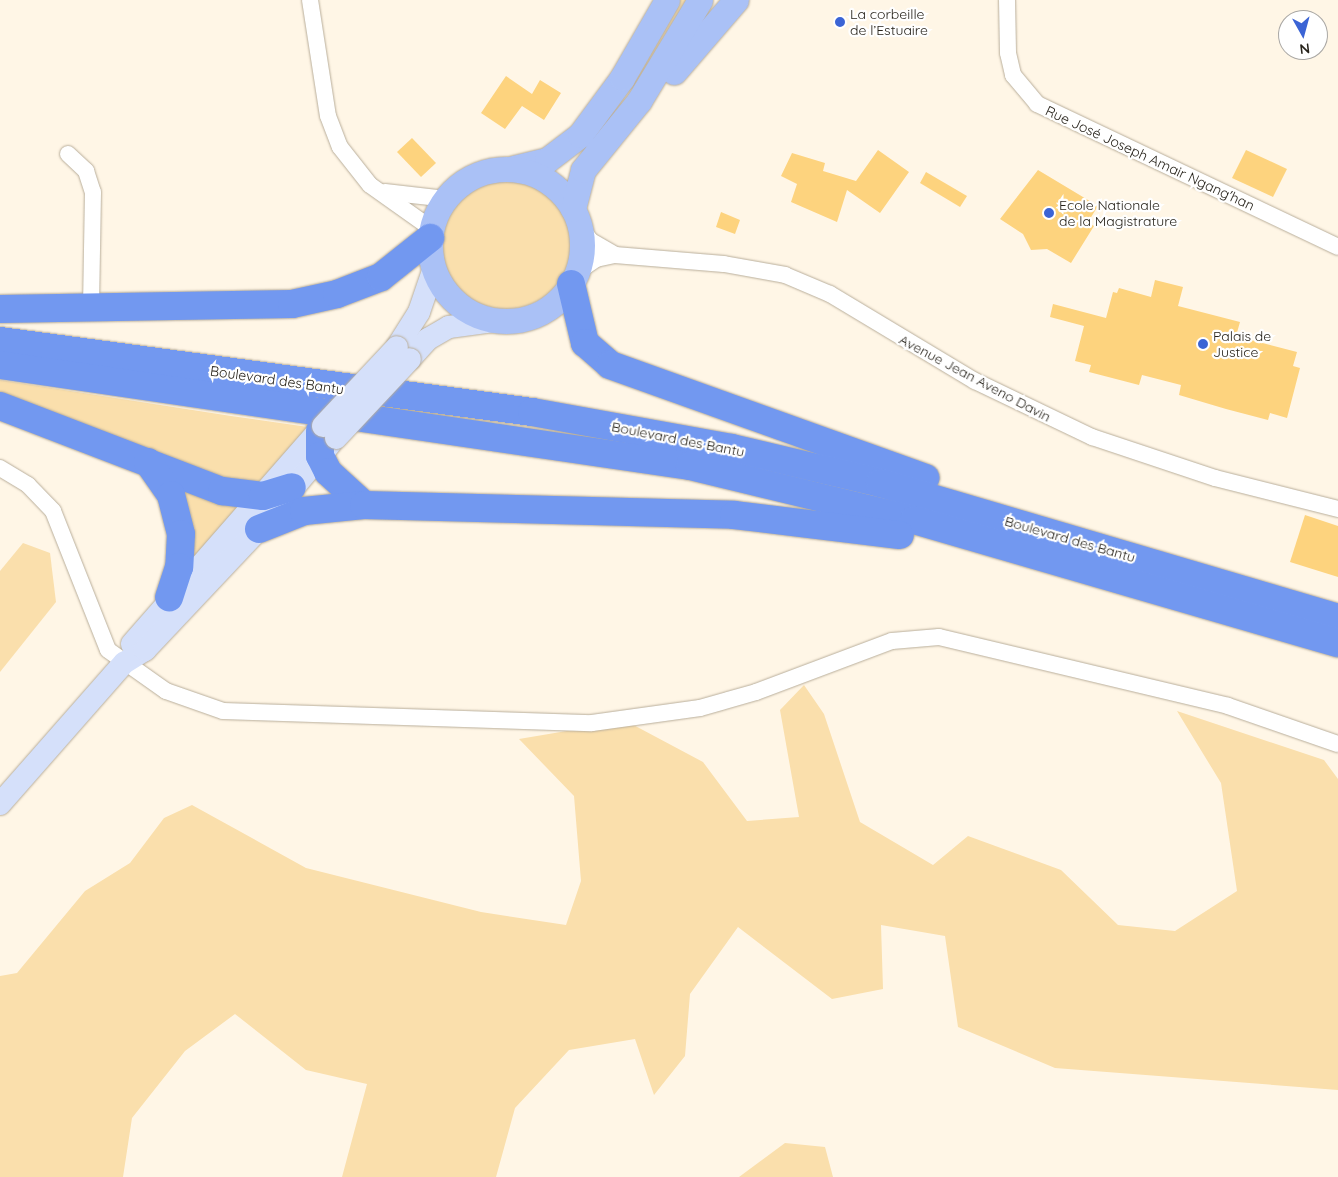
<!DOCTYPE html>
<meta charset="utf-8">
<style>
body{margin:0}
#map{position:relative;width:1338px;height:1177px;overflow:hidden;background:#fff6e6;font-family:Quicksand,sans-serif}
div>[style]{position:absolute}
.green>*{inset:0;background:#fadfac}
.round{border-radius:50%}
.building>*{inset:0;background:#fdd37e}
.roads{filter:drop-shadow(0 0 1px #b9ae9b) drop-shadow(0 0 1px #b9ae9b)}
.street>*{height:16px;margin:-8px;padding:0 8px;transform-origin:8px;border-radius:8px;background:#fff}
.secondary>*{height:22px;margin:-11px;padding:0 11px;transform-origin:11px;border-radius:11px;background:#d5e0fa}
.primary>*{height:25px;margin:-12.5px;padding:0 12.5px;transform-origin:12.5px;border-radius:12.5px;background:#aac1f6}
.primary>.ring{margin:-12.5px;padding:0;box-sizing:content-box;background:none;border:25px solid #aac1f6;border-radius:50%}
.highway>*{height:28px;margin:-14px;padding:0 14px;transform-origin:14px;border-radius:14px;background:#7298f0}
.bridges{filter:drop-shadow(0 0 1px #b9ae9b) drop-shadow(0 0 1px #b9ae9b)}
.secondary-bridge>*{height:22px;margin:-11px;padding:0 11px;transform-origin:11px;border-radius:11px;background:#d5e0fa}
.dots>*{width:14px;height:14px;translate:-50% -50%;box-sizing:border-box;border:2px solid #fff;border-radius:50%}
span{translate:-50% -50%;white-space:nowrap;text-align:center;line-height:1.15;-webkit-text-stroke:4.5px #fff;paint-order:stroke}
.poi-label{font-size:14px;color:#27231b}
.left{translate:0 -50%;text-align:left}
.street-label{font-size:14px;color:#27231b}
.north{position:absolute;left:1278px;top:10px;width:50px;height:50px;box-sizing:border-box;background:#fff;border:1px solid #a9a7a4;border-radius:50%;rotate:173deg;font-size:14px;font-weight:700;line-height:20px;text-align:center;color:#27231b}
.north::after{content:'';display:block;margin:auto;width:18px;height:22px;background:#3b64d5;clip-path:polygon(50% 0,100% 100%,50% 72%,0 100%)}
</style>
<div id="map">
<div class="green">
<div style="clip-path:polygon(680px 0,689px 0,643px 74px,607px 118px)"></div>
<div class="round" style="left:441px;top:179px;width:130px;height:130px"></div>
<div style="clip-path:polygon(0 380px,231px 416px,308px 427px,260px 482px,239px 486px,0 396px)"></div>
<div style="clip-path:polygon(175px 489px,244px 503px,187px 568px)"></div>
<div style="clip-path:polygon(23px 543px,50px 553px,56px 602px,0 672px,0 571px)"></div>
<div style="clip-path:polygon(804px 685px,824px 714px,860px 822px,933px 865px,968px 836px,1061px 870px,1118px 925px,1175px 931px,1237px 891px,1221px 783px,1177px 711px,1324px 760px,1338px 779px,1338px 1090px,1055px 1068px,958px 1027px,945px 936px,881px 925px,883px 989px,832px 999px,738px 927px,690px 994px,685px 1056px,654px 1095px,635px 1039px,569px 1050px,515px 1108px,496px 1177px,342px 1177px,367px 1084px,306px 1070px,235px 1014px,185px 1051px,132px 1118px,123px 1177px,0 1177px,0 976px,17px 973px,85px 891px,130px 863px,164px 818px,192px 805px,306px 868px,481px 912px,566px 925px,581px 881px,574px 796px,519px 739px,626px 721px,703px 762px,747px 821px,799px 817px,780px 710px)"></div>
<div style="clip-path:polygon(785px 1143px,825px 1147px,833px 1177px,739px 1177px)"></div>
</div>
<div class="building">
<div style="clip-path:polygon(506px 76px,532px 94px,540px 80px,561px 93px,544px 120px,522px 106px,505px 129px,481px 113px)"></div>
<div style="clip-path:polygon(412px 138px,436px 163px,421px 177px,397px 152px)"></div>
<div style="clip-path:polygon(878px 150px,909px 172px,880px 213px,847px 190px,837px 222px,791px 202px,797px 184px,781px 176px,792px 153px,825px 163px,823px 171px,856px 181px)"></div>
<div style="clip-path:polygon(1246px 150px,1287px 169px,1273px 197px,1232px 178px)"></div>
<div style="clip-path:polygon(1038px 170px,1098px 206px,1088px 222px,1094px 226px,1071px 263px,1047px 249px,1031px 250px,1023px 234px,1000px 219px)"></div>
<div style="clip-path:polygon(926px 172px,967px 196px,960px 207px,920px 183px)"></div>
<div style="clip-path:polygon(721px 212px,740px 220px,735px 234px,716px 227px)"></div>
<div style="clip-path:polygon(1155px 280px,1183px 287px,1178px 306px,1240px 322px,1236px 336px,1297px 352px,1293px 366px,1300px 368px,1287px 418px,1270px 413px,1268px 420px,1226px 409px,1179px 395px,1181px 385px,1142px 375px,1139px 385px,1089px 372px,1091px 365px,1075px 361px,1084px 326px,1050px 317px,1053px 304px,1106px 318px,1113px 292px,1117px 293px,1119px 288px,1151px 297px)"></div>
<div style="clip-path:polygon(1305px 515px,1338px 526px,1338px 577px,1290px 562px)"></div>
</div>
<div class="roads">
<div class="street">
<div style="left:310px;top:0;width:117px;rotate:81.2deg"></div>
<div style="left:328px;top:116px;width:33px;rotate:69deg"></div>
<div style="left:340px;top:147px;width:48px;rotate:51.7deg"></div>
<div style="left:370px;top:185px;width:76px;rotate:35.4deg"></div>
<div style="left:1007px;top:0;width:53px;rotate:88.9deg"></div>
<div style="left:1008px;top:53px;width:23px;rotate:77deg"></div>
<div style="left:1013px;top:75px;width:38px;rotate:50deg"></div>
<div style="left:1037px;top:104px;width:333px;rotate:25.4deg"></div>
<div style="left:68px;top:154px;width:25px;rotate:43deg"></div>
<div style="left:86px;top:171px;width:22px;rotate:72deg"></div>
<div style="left:93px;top:192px;width:117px;rotate:91deg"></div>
<div style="left:385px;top:192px;width:61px;rotate:6.5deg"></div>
<div style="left:580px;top:227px;width:18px;rotate:52deg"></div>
<div style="left:591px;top:241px;width:28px;rotate:30deg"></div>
<div style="left:577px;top:272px;width:23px;rotate:-34deg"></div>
<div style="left:596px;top:259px;width:19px;rotate:-12deg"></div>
<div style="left:615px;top:255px;width:109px;rotate:4.7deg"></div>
<div style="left:724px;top:264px;width:62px;rotate:10.2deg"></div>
<div style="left:785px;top:275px;width:49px;rotate:22.9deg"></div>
<div style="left:830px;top:294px;width:169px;rotate:31deg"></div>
<div style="left:975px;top:381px;width:130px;rotate:25.6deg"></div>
<div style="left:1092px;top:437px;width:130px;rotate:18.4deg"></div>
<div style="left:1215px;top:478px;width:127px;rotate:14.1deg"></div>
<div style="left:0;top:468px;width:33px;rotate:31deg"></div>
<div style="left:28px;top:485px;width:36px;rotate:46deg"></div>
<div style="left:53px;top:511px;width:149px;rotate:68.4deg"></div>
<div style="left:108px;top:650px;width:71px;rotate:35.3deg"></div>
<div style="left:166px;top:691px;width:60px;rotate:19.3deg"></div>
<div style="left:223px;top:711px;width:369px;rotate:1.9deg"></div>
<div style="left:592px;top:723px;width:109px;rotate:-7.9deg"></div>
<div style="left:700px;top:708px;width:58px;rotate:-15.9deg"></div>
<div style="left:756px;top:692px;width:145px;rotate:-20.6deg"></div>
<div style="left:892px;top:641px;width:47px;rotate:-4.9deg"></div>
<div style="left:939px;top:637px;width:297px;rotate:13.4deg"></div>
<div style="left:1228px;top:706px;width:116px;rotate:19.1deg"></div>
</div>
<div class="secondary">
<div style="left:397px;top:347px;width:41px;rotate:-57.8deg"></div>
<div style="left:419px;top:312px;width:46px;rotate:-71.2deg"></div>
<div style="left:410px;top:359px;width:27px;rotate:-48deg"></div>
<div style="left:428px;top:339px;width:24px;rotate:-30deg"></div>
<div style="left:449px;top:327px;width:52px;rotate:-7.7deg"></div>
<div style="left:132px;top:644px;width:290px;rotate:-48.8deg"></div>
<div style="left:0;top:804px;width:188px;rotate:-48.7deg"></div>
<div style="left:124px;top:663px;width:25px;rotate:-32deg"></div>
<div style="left:145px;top:650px;width:166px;rotate:-46.7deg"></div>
<div style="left:259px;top:529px;width:111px;rotate:-50.1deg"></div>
</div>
<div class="primary">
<div style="left:674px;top:72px;width:95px;rotate:-49.3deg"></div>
<div style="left:514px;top:168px;width:34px;rotate:-14deg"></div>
<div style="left:547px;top:160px;width:41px;rotate:-37.1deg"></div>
<div style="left:580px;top:135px;width:71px;rotate:-53.6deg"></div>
<div style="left:622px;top:78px;width:90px;rotate:-60deg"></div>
<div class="ring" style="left:430px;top:169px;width:127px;height:127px"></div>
<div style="left:573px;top:209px;width:40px;rotate:-75.6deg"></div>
<div style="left:583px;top:170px;width:89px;rotate:-50.9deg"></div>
<div style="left:639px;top:101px;width:118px;rotate:-58.9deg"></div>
</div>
<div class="highway">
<div style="left:571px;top:284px;width:61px;rotate:76.7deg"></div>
<div style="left:585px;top:343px;width:33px;rotate:41deg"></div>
<div style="left:610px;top:365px;width:335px;rotate:19.7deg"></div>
<div style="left:0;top:309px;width:292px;rotate:-1deg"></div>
<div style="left:292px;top:304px;width:46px;rotate:-12.5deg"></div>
<div style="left:337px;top:294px;width:47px;rotate:-21.1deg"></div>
<div style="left:381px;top:277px;width:63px;rotate:-38.5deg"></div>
<div style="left:0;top:341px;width:537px;rotate:7.6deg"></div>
<div style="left:532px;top:412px;width:203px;rotate:10.2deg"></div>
<div style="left:732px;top:448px;width:152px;rotate:13.3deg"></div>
<div style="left:880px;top:483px;width:477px;rotate:16.4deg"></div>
<div style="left:0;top:365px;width:697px;rotate:8.33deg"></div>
<div style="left:690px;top:466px;width:230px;rotate:13.6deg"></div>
<div style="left:914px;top:520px;width:441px;rotate:16.2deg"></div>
<div style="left:0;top:406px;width:238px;rotate:21deg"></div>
<div style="left:222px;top:491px;width:41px;rotate:7deg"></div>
<div style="left:263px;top:496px;width:30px;rotate:-17deg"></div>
<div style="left:320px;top:431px;width:25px;rotate:90deg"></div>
<div style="left:320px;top:456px;width:18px;rotate:63deg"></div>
<div style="left:328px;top:472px;width:49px;rotate:42.5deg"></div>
<div style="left:148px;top:462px;width:40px;rotate:55.1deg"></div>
<div style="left:171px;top:495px;width:40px;rotate:75.6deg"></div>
<div style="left:181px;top:534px;width:33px;rotate:93deg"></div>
<div style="left:179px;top:567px;width:32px;rotate:108deg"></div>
<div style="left:259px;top:529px;width:48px;rotate:-21.8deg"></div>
<div style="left:304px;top:511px;width:60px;rotate:-5.7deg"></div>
<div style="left:364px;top:505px;width:370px;rotate:1.5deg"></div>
<div style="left:734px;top:515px;width:167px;rotate:6.9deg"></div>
</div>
</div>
<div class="bridges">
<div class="secondary-bridge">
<div style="left:323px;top:426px;width:108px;rotate:-46.9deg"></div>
<div style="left:336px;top:438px;width:108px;rotate:-46.9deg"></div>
</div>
</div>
<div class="dots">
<div style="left:840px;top:22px;background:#3b64d5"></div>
<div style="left:1049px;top:213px;background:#3b64d5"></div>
<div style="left:1203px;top:344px;background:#3b64d5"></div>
</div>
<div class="poi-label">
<span class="left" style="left:850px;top:22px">La corbeille<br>de l’Estuaire</span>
<span class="left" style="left:1059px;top:213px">Ecole Nationale<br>de la Magistrature</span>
<span class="left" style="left:1213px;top:344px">Palais de<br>Justice</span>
</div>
<div class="street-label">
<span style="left:1150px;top:158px;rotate:25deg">Rue José Joseph Amair Ngang'han</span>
<span style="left:975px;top:378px;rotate:28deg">Avenue Jean Aveno Davin</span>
<span style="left:277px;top:380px;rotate:8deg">Boulevard des Bantu</span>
<span style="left:678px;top:439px;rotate:11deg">Boulevard des Bantu</span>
<span style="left:1070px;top:539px;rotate:16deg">Boulevard des Bantu</span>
</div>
<div class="north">N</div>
</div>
